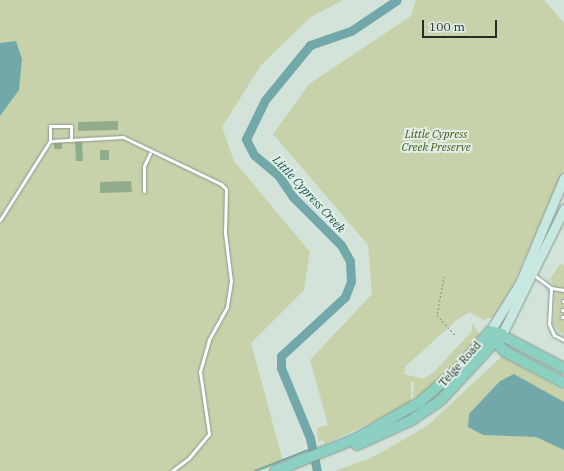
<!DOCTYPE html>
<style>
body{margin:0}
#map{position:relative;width:564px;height:471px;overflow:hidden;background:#d3e3d9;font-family:"IBM Plex Serif",serif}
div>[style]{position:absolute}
.built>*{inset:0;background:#c3dacc}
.green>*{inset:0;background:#c7d2aa}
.water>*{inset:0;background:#72a8a9}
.stream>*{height:1.5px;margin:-0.75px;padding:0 0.75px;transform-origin:0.75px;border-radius:0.75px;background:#72a8a9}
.river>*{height:9px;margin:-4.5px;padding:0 4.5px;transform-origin:4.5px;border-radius:4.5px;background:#72a8a9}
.building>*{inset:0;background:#91ac8a}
.path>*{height:1px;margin-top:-0.5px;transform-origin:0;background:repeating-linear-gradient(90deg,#87928b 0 2px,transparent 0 4px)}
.roads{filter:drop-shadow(0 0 1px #89978e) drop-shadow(0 0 1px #89978e)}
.service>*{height:3px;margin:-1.5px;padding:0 1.5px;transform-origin:1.5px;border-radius:1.5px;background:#fff}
.secondary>*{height:9px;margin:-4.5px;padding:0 4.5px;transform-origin:4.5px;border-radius:4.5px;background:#c6e8e1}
.primary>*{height:10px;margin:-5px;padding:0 5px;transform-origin:5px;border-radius:5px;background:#8cd0c2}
span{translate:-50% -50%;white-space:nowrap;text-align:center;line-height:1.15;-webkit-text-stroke:4px #e0f0e6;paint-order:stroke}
.park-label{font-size:11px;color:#455212;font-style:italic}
.street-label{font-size:11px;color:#252b27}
.water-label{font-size:12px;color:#205151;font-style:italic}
.scale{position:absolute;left:422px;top:20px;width:75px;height:18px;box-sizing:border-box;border:2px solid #252b27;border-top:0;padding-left:5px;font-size:12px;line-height:14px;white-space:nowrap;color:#252b27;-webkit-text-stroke:3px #e0f0e6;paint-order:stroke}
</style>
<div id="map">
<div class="built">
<div style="clip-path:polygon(548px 278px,555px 289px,554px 326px,564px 335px,564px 345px,547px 332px,548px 294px,544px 286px)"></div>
</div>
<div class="green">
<div style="clip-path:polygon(0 0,343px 0,311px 17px,261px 65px,222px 127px,234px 161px,310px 252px,304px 290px,251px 343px,283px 461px,262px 471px,0 471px)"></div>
<div style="clip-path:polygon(416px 0,544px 0,564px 23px,564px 169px,513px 285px,494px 317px,484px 320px,470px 312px,458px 319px,406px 366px,404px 374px,423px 379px,434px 372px,472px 331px,472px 323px,480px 335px,459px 361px,419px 397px,413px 396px,414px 382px,411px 382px,411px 402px,404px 407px,325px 444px,323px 440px,318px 442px,317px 428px,328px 425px,310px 360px,372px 294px,368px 245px,273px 134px,309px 84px,411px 16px)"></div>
<div style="clip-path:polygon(560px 264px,564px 265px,564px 335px,554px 326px,555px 289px,550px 279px)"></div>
<div style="clip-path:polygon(502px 356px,564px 391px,564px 471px,334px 471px,371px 458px,427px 426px)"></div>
</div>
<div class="water">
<div style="clip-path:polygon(16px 41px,22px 59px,19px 90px,0 116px,0 43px)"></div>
<div style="clip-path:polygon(514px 374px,564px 402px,564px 450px,536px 437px,483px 435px,468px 427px,469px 414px,500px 381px)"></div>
</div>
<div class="stream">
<div style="left:255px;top:471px;width:60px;rotate:-21.4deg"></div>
</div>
<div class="river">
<div style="left:317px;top:471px;width:34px;rotate:-102deg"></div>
<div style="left:310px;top:438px;width:76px;rotate:-112.5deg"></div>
<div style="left:281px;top:368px;width:12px;rotate:-90deg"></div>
<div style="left:281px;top:356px;width:87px;rotate:-42.7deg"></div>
<div style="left:345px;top:297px;width:17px;rotate:-69deg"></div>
<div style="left:351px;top:281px;width:20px;rotate:-93deg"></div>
<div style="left:350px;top:261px;width:18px;rotate:-119deg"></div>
<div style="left:341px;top:245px;width:68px;rotate:-135deg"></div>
<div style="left:293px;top:197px;width:27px;rotate:-124deg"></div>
<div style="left:278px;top:175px;width:31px;rotate:-140deg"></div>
<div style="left:254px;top:155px;width:18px;rotate:-117deg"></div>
<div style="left:246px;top:139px;width:43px;rotate:-64deg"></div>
<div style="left:265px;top:100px;width:71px;rotate:-50.7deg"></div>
<div style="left:310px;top:45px;width:43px;rotate:-18.9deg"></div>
<div style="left:351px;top:31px;width:55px;rotate:-34deg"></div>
</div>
<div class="building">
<div style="clip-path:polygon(118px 121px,118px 130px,78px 131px,78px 122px)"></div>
<div style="clip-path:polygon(54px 141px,62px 141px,62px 149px,54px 149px)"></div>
<div style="clip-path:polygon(75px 142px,82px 142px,83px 161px,76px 161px)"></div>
<div style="clip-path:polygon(100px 150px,109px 150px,109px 160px,100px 160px)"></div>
<div style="clip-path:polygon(131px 181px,132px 192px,100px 193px,100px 182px)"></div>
</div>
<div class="path">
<div style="left:444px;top:276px;width:40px;rotate:100deg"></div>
<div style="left:437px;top:315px;width:27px;rotate:48deg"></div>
</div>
<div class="roads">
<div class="service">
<div style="left:50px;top:141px;width:73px;rotate:-3.1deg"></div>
<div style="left:123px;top:137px;width:109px;rotate:25.6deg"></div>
<div style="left:221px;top:184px;width:7px;rotate:45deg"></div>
<div style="left:226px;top:189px;width:44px;rotate:91.3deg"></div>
<div style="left:225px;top:233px;width:48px;rotate:82.9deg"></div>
<div style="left:231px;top:281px;width:26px;rotate:99deg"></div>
<div style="left:227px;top:307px;width:38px;rotate:119deg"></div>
<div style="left:209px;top:340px;width:33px;rotate:106deg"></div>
<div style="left:200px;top:372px;width:63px;rotate:81.7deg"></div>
<div style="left:209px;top:434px;width:31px;rotate:130deg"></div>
<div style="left:189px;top:458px;width:21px;rotate:143deg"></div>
<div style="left:144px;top:191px;width:25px;rotate:-90deg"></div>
<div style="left:144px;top:166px;width:14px;rotate:-65deg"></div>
<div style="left:0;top:220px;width:93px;rotate:-57.7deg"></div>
<div style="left:50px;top:141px;width:15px;rotate:-90deg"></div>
<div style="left:50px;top:126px;width:21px"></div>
<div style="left:71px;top:126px;width:14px;rotate:90deg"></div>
<div style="left:534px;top:275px;width:21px;rotate:37deg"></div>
<div style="left:551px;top:288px;width:36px;rotate:93deg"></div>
<div style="left:549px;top:324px;width:12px;rotate:66deg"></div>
<div style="left:554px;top:335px;width:11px;rotate:27deg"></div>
<div style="left:551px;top:288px;width:13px;rotate:9deg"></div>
<div style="left:563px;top:301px;width:1px"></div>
<div style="left:562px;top:310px;width:2px"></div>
<div style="left:562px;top:317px;width:2px"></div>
</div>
<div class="secondary">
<div style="left:490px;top:331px;width:57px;rotate:-58deg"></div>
<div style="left:520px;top:283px;width:114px;rotate:-67.3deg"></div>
<div style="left:502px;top:334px;width:140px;rotate:-63.6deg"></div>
</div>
<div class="primary">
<div style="left:495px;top:332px;width:78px;rotate:27.6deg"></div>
<div style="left:492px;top:337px;width:18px;rotate:49deg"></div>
<div style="left:504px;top:351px;width:68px;rotate:28.1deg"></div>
<div style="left:357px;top:445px;width:58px;rotate:-24.4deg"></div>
<div style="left:410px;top:421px;width:37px;rotate:-34deg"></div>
<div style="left:441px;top:400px;width:90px;rotate:-47.3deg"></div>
<div style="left:275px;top:471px;width:86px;rotate:-21.8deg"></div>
<div style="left:355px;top:439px;width:75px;rotate:-29.6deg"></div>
<div style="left:420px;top:402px;width:53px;rotate:-41.2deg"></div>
<div style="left:460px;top:367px;width:47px;rotate:-50.2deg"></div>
</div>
</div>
<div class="park-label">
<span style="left:436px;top:141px">Little Cypress<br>Creek Preserve</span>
</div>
<div class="street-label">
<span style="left:460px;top:364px;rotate:-48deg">Telge Road</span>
</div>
<div class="water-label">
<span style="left:309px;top:194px;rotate:47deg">Little Cypress Creek</span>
</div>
<div class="scale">100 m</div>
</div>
